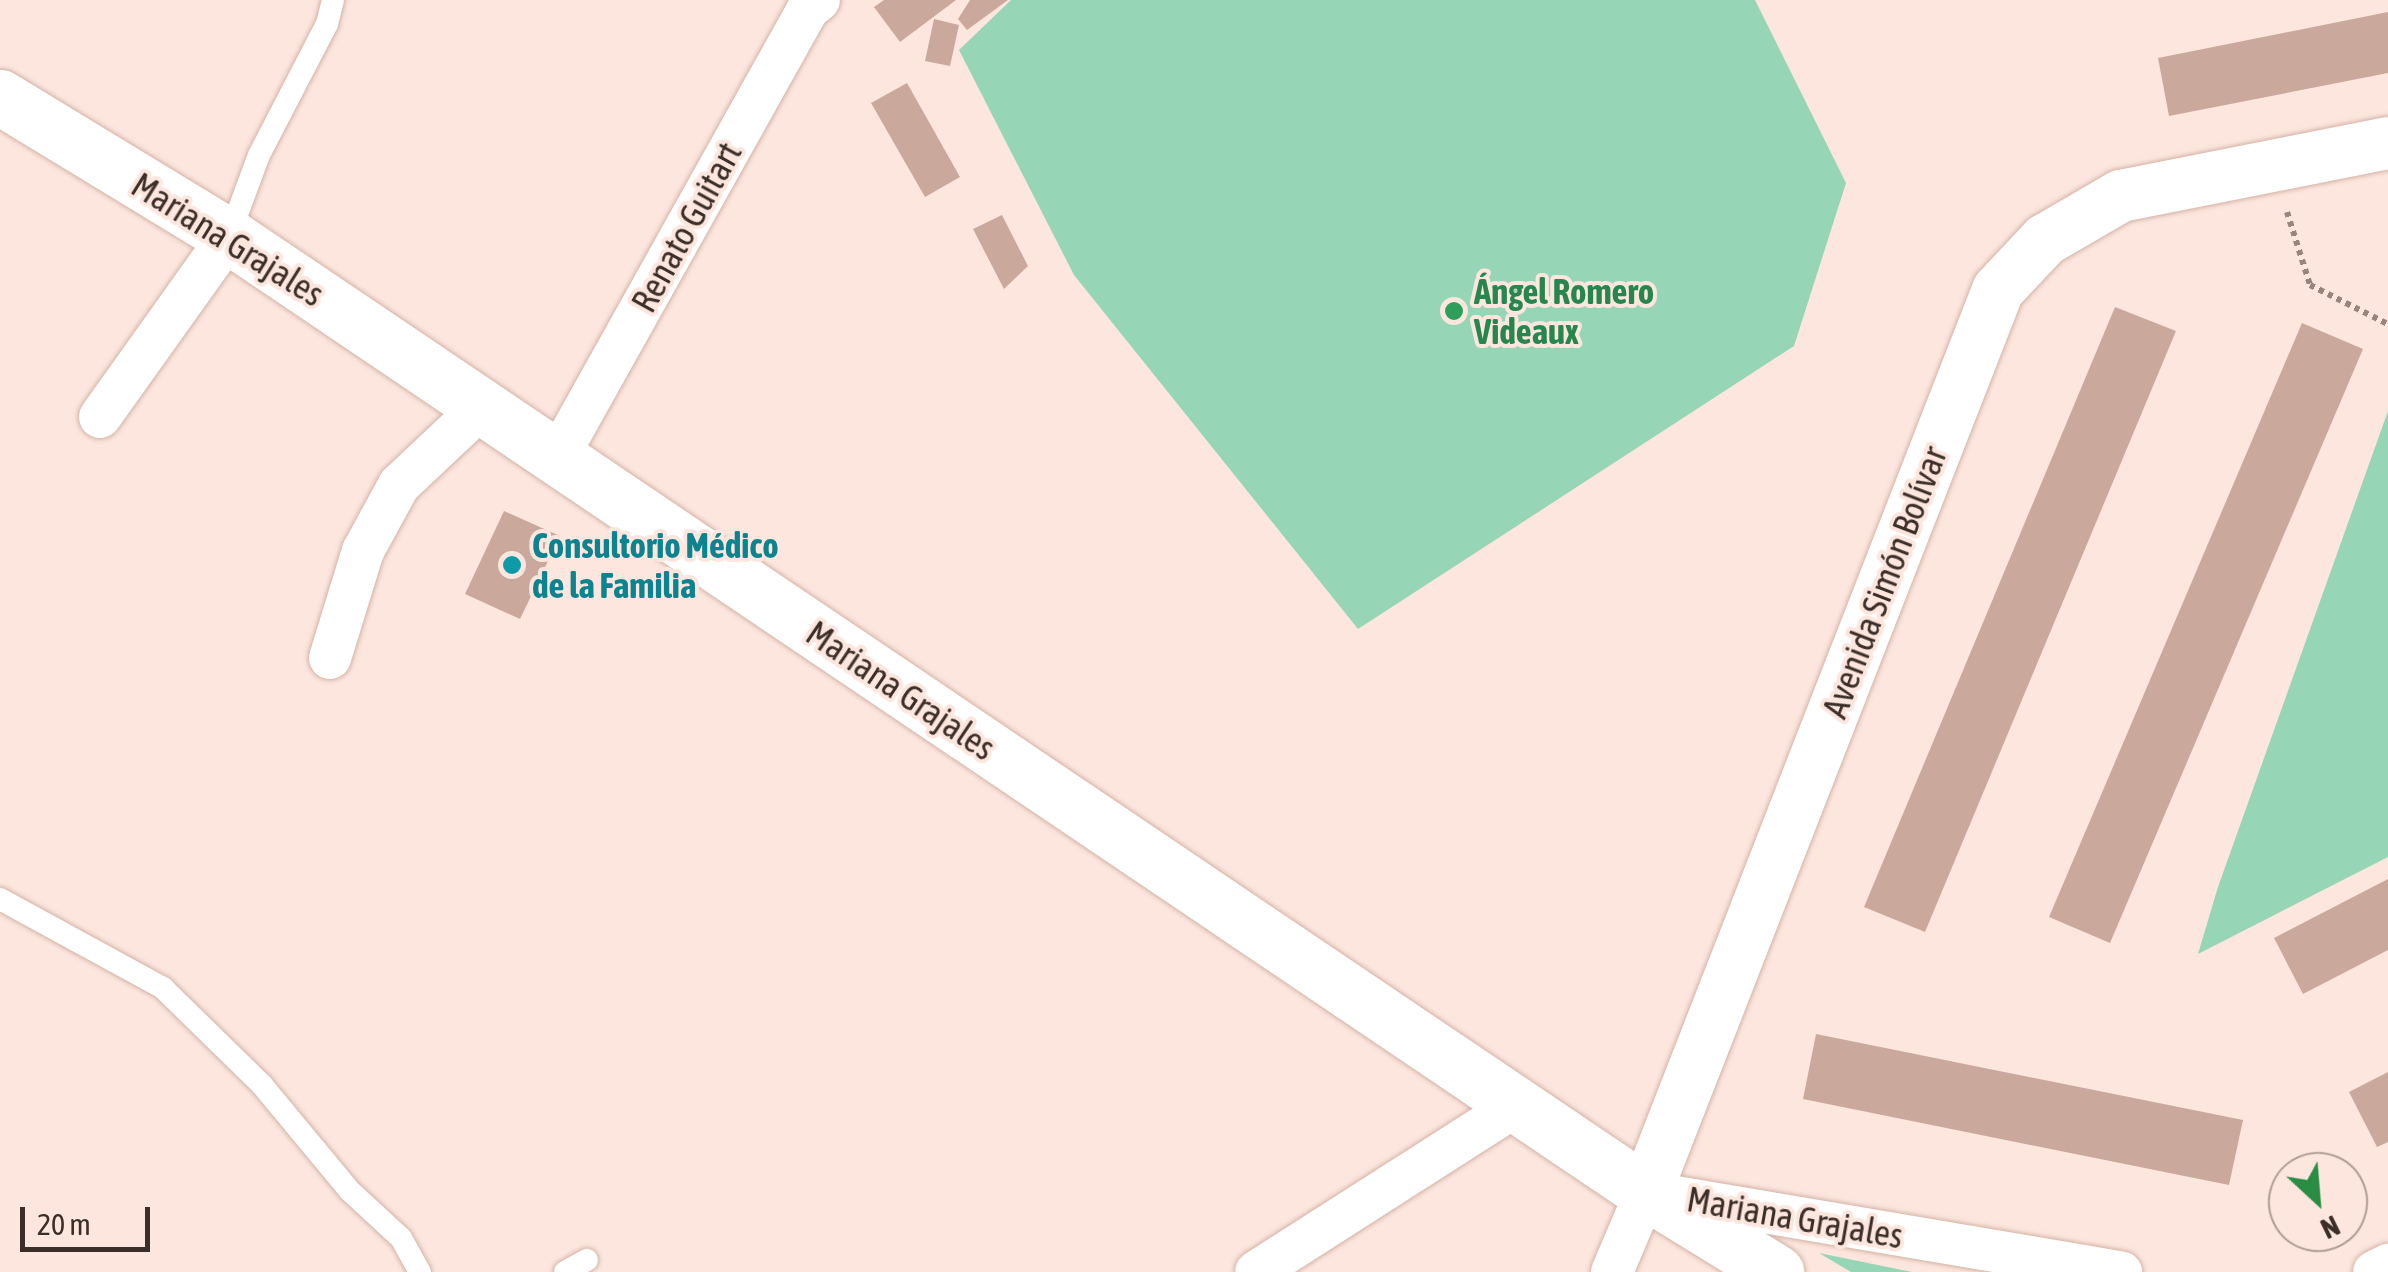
<!DOCTYPE html>
<meta charset="utf-8">
<style>
body{margin:0}
#map{position:relative;width:2388px;height:1272px;overflow:hidden;background:#fce6de;font-family:"Asap Condensed",sans-serif}
div>[style]{position:absolute}
.green>*{inset:0;background:#96d5b5}
.building>*{inset:0;background:#caa99c}
.path>*{height:6px;margin-top:-3px;transform-origin:0;background:repeating-linear-gradient(90deg,#97857e 0 5px,transparent 0 10px)}
.roads{filter:drop-shadow(0 0 2px #d4b2a5) drop-shadow(0 0 2px #d4b2a5)}
.service>*{height:22px;margin:-11px;padding:0 11px;transform-origin:11px;border-radius:11px;background:#fff}
.minor>*{height:42px;margin:-21px;padding:0 21px;transform-origin:21px;border-radius:21px;background:#fff}
.tertiary>*{height:52px;margin:-26px;padding:0 26px;transform-origin:26px;border-radius:26px;background:#fff}
.secondary>*{height:55px;margin:-27.5px;padding:0 27.5px;transform-origin:27.5px;border-radius:27.5px;background:#fff}
.dots>*{width:28px;height:28px;translate:-50% -50%;box-sizing:border-box;border:5px solid #fce6de;border-radius:50%}
span{translate:-50% -50%;white-space:nowrap;text-align:center;line-height:1.15;-webkit-text-stroke:8px #fce6de;paint-order:stroke}
.street-label{font-size:35px;color:#3b2d28}
.leisure-label{font-size:35px;color:#27864d;font-weight:700}
.left{translate:0 -50%;text-align:left}
.culture-label{font-size:35px;color:#0d838f;font-weight:700}
.north{position:absolute;left:2268px;top:1152px;width:100px;height:100px;box-sizing:border-box;background:#fce6de;border:2px solid #af9c95;border-radius:50%;rotate:154deg;font-size:28px;font-weight:700;line-height:40px;text-align:center;color:#3b2d28}
.north::after{content:'';display:block;margin:auto;width:35px;height:45px;background:#298e43;clip-path:polygon(50% 0,100% 100%,50% 72%,0 100%)}
.scale{position:absolute;left:20px;top:1207px;width:130px;height:45px;box-sizing:border-box;border:5px solid #3b2d28;border-top:0;padding-left:12px;font-size:30px;line-height:35px;white-space:nowrap;color:#3b2d28;-webkit-text-stroke:8px #fce6de;paint-order:stroke}
</style>
<div id="map">
<div class="green">
<div style="clip-path:polygon(1011px 0,1755px 0,1846px 183px,1794px 346px,1358px 629px,1074px 275px,959px 50px)"></div>
<div style="clip-path:polygon(2388px 411px,2388px 857px,2198px 954px,2218px 887px)"></div>
<div style="clip-path:polygon(1819px 1253px,1912px 1272px,1851px 1272px)"></div>
</div>
<div class="building">
<div style="clip-path:polygon(884px 0,956px 0,900px 42px,874px 7px)"></div>
<div style="clip-path:polygon(970px 0,1008px 0,967px 30px,958px 19px)"></div>
<div style="clip-path:polygon(2388px 12px,2388px 73px,2169px 116px,2158px 58px)"></div>
<div style="clip-path:polygon(934px 19px,959px 25px,950px 66px,925px 61px)"></div>
<div style="clip-path:polygon(907px 83px,960px 177px,925px 197px,871px 103px)"></div>
<div style="clip-path:polygon(1002px 215px,1028px 266px,1004px 289px,973px 229px)"></div>
<div style="clip-path:polygon(2115px 307px,2176px 331px,1925px 932px,1864px 907px)"></div>
<div style="clip-path:polygon(2302px 323px,2363px 349px,2110px 943px,2049px 917px)"></div>
<div style="clip-path:polygon(504px 511px,560px 536px,520px 619px,465px 594px)"></div>
<div style="clip-path:polygon(2388px 879px,2388px 950px,2303px 994px,2274px 938px)"></div>
<div style="clip-path:polygon(1816px 1034px,2243px 1120px,2229px 1185px,1803px 1099px)"></div>
<div style="clip-path:polygon(2388px 1072px,2388px 1142px,2377px 1147px,2349px 1092px)"></div>
</div>
<div class="path">
<div style="left:2287px;top:212px;width:77px;rotate:72.5deg"></div>
<div style="left:2310px;top:285px;width:87px;rotate:26.6deg"></div>
</div>
<div class="roads">
<div class="service">
<div style="left:229px;top:236px;width:86px;rotate:-69.7deg"></div>
<div style="left:259px;top:155px;width:148px;rotate:-62.6deg"></div>
<div style="left:327px;top:24px;width:25px;rotate:-76deg"></div>
<div style="left:0;top:899px;width:186px;rotate:28.6deg"></div>
<div style="left:163px;top:988px;width:139px;rotate:44.4deg"></div>
<div style="left:262px;top:1085px;width:138px;rotate:50.3deg"></div>
<div style="left:350px;top:1191px;width:69px;rotate:42.7deg"></div>
<div style="left:401px;top:1238px;width:39px;rotate:61deg"></div>
<div style="left:565px;top:1272px;width:25px;rotate:-29deg"></div>
</div>
<div class="minor">
<div style="left:100px;top:417px;width:222px;rotate:-54.5deg"></div>
<div style="left:557px;top:458px;width:514px;rotate:-60.79deg"></div>
<div style="left:808px;top:9px;width:14px;rotate:-39deg"></div>
<div style="left:330px;top:658px;width:112px;rotate:-72.9deg"></div>
<div style="left:363px;top:551px;width:75px;rotate:-61.4deg"></div>
<div style="left:399px;top:485px;width:117px;rotate:-43.3deg"></div>
<div style="left:1256px;top:1272px;width:310px;rotate:-32.6deg"></div>
<div style="left:1612px;top:1272px;width:87px;rotate:-67deg"></div>
<div style="left:1646px;top:1192px;width:482px;rotate:9.6deg"></div>
<div style="left:2374px;top:1272px;width:16px;rotate:-27deg"></div>
</div>
<div class="tertiary">
<div style="left:1646px;top:1192px;width:968px;rotate:-68.68deg"></div>
<div style="left:1998px;top:290px;width:69px;rotate:-46.8deg"></div>
<div style="left:2045px;top:240px;width:88px;rotate:-30.1deg"></div>
<div style="left:2121px;top:196px;width:272px;rotate:-11.2deg"></div>
</div>
<div class="secondary">
<div style="left:0;top:97px;width:268px;rotate:31.3deg"></div>
<div style="left:229px;top:236px;width:1709px;rotate:34.01deg"></div>
<div style="left:1646px;top:1192px;width:153px;rotate:31.6deg"></div>
</div>
</div>
<div class="dots">
<div style="left:1454px;top:311px;background:#2e9e5b"></div>
<div style="left:512px;top:565px;background:#0f9aa8"></div>
</div>
<div class="street-label">
<span style="left:686px;top:227px;rotate:-61deg">Renato Guitart</span>
<span style="left:228px;top:239px;rotate:32deg">Mariana Grajales</span>
<span style="left:1884px;top:582px;rotate:-69deg">Avenida Simón Bolívar</span>
<span style="left:901px;top:690px;rotate:34deg">Mariana Grajales</span>
<span style="left:1795px;top:1217px;rotate:10deg">Mariana Grajales</span>
</div>
<div class="leisure-label">
<span class="left" style="left:1474px;top:311px">Ángel Romero<br>Videaux</span>
</div>
<div class="culture-label">
<span class="left" style="left:532px;top:565px">Consultorio Médico<br>de la Familia</span>
</div>
<div class="north">N</div>
<div class="scale">20 m</div>
</div>
